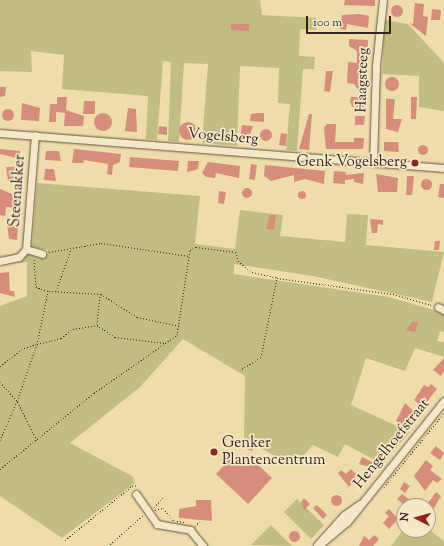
<!DOCTYPE html>
<style>
body{margin:0}
#map{position:relative;width:444px;height:546px;overflow:hidden;background:#eedcaa;font-family:"Sorts Mill Goudy",serif}
div>[style]{position:absolute}
.green>*{inset:0;background:#c1be83}
.building>*{inset:0;background:#d78d7b}
.round{border-radius:50%}
.path>*{height:1px;margin-top:-0.5px;transform-origin:0;background:repeating-linear-gradient(90deg,#33241e 0 1px,transparent 0 3px)}
.roads{filter:drop-shadow(0 0 1px #625241) drop-shadow(0 0 1px #625241)}
.minor>*{height:7px;margin:-3.5px;padding:0 3.5px;transform-origin:3.5px;border-radius:3.5px;background:#f4e8c8}
.dots>*{width:11px;height:11px;translate:-50% -50%;box-sizing:border-box;border:2px solid #f4e8c8;border-radius:50%}
span{translate:-50% -50%;white-space:nowrap;text-align:center;line-height:1.15;-webkit-text-stroke:3.5px #f4e8c8;paint-order:stroke}
.street-label{font-size:15px;color:#33241e}
.poi-label{font-size:15px;color:#33241e}
.right{translate:-100% -50%;text-align:right}
.left{translate:0 -50%;text-align:left}
.north{position:absolute;left:396px;top:498px;width:40px;height:40px;box-sizing:border-box;background:#f4e8c8;border:1px solid #a79a84;border-radius:50%;rotate:276deg;font-size:11px;font-weight:700;line-height:16px;text-align:center;color:#33241e}
.north::after{content:'';display:block;margin:auto;width:14px;height:18px;background:#8f2418;clip-path:polygon(50% 0,100% 100%,50% 72%,0 100%)}
.scale{position:absolute;left:306px;top:16px;width:85px;height:18px;box-sizing:border-box;border:2px solid #33241e;border-top:0;padding-left:5px;font-size:12px;line-height:14px;white-space:nowrap;color:#33241e;-webkit-text-stroke:3px #f4e8c8;paint-order:stroke}
</style>
<div id="map">
<div class="green">
<div style="clip-path:polygon(0 0,260px 0,262px 15px,317px 18px,316px 30px,300px 29px,299px 56px,315px 57px,314px 69px,303px 69px,297px 151px,286px 150px,290px 104px,278px 103px,279px 68px,240px 66px,237px 146px,202px 143px,208px 64px,184px 63px,179px 142px,168px 141px,171px 62px,163px 61px,157px 140px,146px 139px,148px 96px,62px 89px,64px 55px,31px 51px,32px 72px,0 71px)"></div>
<div style="clip-path:polygon(385px 20px,408px 24px,444px 63px,444px 111px,419px 107px,419px 76px,382px 74px)"></div>
<div style="clip-path:polygon(37px 183px,200px 196px,195px 244px,235px 249px,240px 210px,283px 215px,280px 236px,345px 242px,347px 214px,368px 215px,366px 245px,444px 252px,432px 302px,313px 276px,234px 264px,234px 274px,389px 297px,444px 313px,444px 332px,440px 331px,437px 341px,444px 342px,444px 357px,415px 348px,405px 371px,366px 358px,351px 405px,410px 432px,382px 464px,345px 444px,338px 457px,313px 445px,294px 466px,244px 439px,245px 376px,183px 339px,140px 387px,70px 443px,132px 476px,135px 483px,62px 538px,0 496px,0 306px,27px 296px,27px 262px,17px 263px,27px 254px,48px 254px,48px 250px,32px 247px)"></div>
<div style="clip-path:polygon(297px 499px,324px 525px,311px 539px,284px 512px)"></div>
<div style="clip-path:polygon(271px 525px,292px 546px,251px 545px)"></div>
<div style="clip-path:polygon(404px 529px,428px 529px,444px 541px,444px 546px,391px 546px)"></div>
</div>
<div class="building">
<div style="clip-path:polygon(345px 0,375px 0,375px 6px,344px 5px)"></div>
<div style="clip-path:polygon(415px 3px,424px 4px,423px 16px,428px 17px,426px 36px,409px 23px,413px 24px)"></div>
<div class="round" style="left:391px;top:5px;width:12px;height:12px"></div>
<div style="clip-path:polygon(432px 9px,441px 10px,440px 20px,431px 20px)"></div>
<div style="clip-path:polygon(359px 14px,369px 16px,368px 28px,347px 24px,346px 30px,340px 29px,342px 15px)"></div>
<div style="clip-path:polygon(231px 24px,249px 24px,249px 31px,231px 30px)"></div>
<div style="clip-path:polygon(349px 39px,368px 40px,365px 107px,352px 107px,350px 101px,351px 97px,363px 97px,354px 84px,347px 83px,348px 62px,357px 63px,357px 51px,349px 46px)"></div>
<div style="clip-path:polygon(326px 71px,333px 71px,330px 92px,324px 91px)"></div>
<div class="round" style="left:385px;top:77px;width:14px;height:14px"></div>
<div style="clip-path:polygon(0 87px,6px 87px,5px 96px,0 97px)"></div>
<div style="clip-path:polygon(57px 97px,67px 97px,66px 110px,84px 116px,83px 126px,64px 126px,65px 113px,56px 112px,56px 122px,49px 122px,50px 104px,57px 104px)"></div>
<div style="clip-path:polygon(411px 97px,417px 97px,416px 119px,411px 119px)"></div>
<div style="clip-path:polygon(386px 99px,395px 99px,393px 119px,402px 119px,398px 132px,386px 129px)"></div>
<div style="clip-path:polygon(84px 101px,95px 101px,95px 114px,83px 114px)"></div>
<div style="clip-path:polygon(22px 103px,40px 108px,39px 121px,21px 120px)"></div>
<div style="clip-path:polygon(128px 108px,136px 109px,137px 132px,125px 131px)"></div>
<div class="round" style="left:2px;top:109px;width:12px;height:12px"></div>
<div style="clip-path:polygon(258px 113px,264px 113px,264px 122px,250px 121px,251px 114px)"></div>
<div class="round" style="left:94px;top:113px;width:18px;height:18px"></div>
<div style="clip-path:polygon(309px 114px,312px 114px,309px 150px,299px 149px)"></div>
<div style="clip-path:polygon(355px 116px,365px 116px,364px 125px,355px 125px)"></div>
<div class="round" style="left:179px;top:122px;width:18px;height:18px"></div>
<div style="clip-path:polygon(327px 124px,336px 124px,335px 142px,354px 142px,354px 138px,364px 138px,363px 149px,326px 149px,324px 128px)"></div>
<div style="clip-path:polygon(242px 125px,253px 126px,248px 140px,240px 139px)"></div>
<div style="clip-path:polygon(159px 126px,167px 127px,167px 135px,158px 134px)"></div>
<div class="round" style="left:260px;top:129px;width:12px;height:12px"></div>
<div style="clip-path:polygon(281px 133px,287px 134px,286px 146px,279px 145px)"></div>
<div style="clip-path:polygon(384px 142px,398px 142px,399px 152px,384px 151px)"></div>
<div class="round" style="left:418px;top:145px;width:10px;height:10px"></div>
<div style="clip-path:polygon(0 149px,20px 151px,20px 159px,0 154px)"></div>
<div style="clip-path:polygon(74px 149px,121px 154px,120px 162px,113px 165px,112px 175px,107px 174px,108px 164px,84px 160px,83px 163px,72px 163px)"></div>
<div style="clip-path:polygon(46px 151px,59px 151px,61px 161px,45px 160px)"></div>
<div style="clip-path:polygon(130px 157px,179px 161px,178px 171px,129px 167px)"></div>
<div style="clip-path:polygon(188px 161px,199px 161px,198px 169px,187px 172px)"></div>
<div style="clip-path:polygon(208px 162px,240px 166px,239px 178px,216px 173px,215px 178px,206px 177px,202px 173px)"></div>
<div style="clip-path:polygon(251px 164px,257px 165px,255px 180px,249px 179px)"></div>
<div style="clip-path:polygon(265px 165px,325px 171px,324px 184px,305px 179px,294px 182px,294px 175px,271px 181px,264px 176px)"></div>
<div style="clip-path:polygon(6px 167px,18px 167px,17px 182px,8px 181px)"></div>
<div style="clip-path:polygon(45px 169px,54px 169px,56px 181px,44px 180px)"></div>
<div style="clip-path:polygon(334px 171px,346px 172px,346px 175px,364px 173px,363px 184px,354px 182px,354px 179px,345px 180px,345px 184px,333px 183px)"></div>
<div style="clip-path:polygon(376px 174px,398px 178px,397px 192px,378px 192px)"></div>
<div style="clip-path:polygon(407px 176px,414px 176px,412px 195px,406px 195px)"></div>
<div class="round" style="left:420.5px;top:178.5px;width:11px;height:11px"></div>
<div style="clip-path:polygon(440px 184px,444px 184px,444px 198px,438px 197px)"></div>
<div class="round" style="left:242px;top:188px;width:10px;height:10px"></div>
<div style="clip-path:polygon(0 189px,17px 196px,16px 208px,6px 207px,5px 216px,0 215px)"></div>
<div style="clip-path:polygon(219px 191px,226px 192px,224px 204px,218px 203px)"></div>
<div class="round" style="left:298px;top:191px;width:8px;height:8px"></div>
<div style="clip-path:polygon(270px 215px,276px 215px,274px 230px,266px 229px)"></div>
<div style="clip-path:polygon(370px 219px,383px 220px,383px 225px,378px 224px,377px 233px,372px 233px)"></div>
<div style="clip-path:polygon(7px 224px,18px 225px,17px 240px,9px 239px)"></div>
<div style="clip-path:polygon(435px 241px,440px 241px,439px 250px,434px 250px)"></div>
<div style="clip-path:polygon(9px 272px,10px 291px,14px 291px,15px 297px,0 293px,0 273px)"></div>
<div style="clip-path:polygon(413px 321px,418px 322px,415px 332px,406px 330px)"></div>
<div style="clip-path:polygon(444px 358px,444px 371px,441px 376px,433px 370px)"></div>
<div style="clip-path:polygon(431px 384px,437px 389px,423px 407px,414px 400px,424px 385px,428px 387px)"></div>
<div style="clip-path:polygon(405px 403px,418px 415px,411px 425px,405px 421px,401px 425px,396px 421px)"></div>
<div style="clip-path:polygon(241px 441px,254px 447px,252px 451px,239px 445px)"></div>
<div style="clip-path:polygon(436px 446px,444px 453px,440px 460px,430px 453px)"></div>
<div style="clip-path:polygon(227px 454px,240px 464px,248px 455px,272px 478px,248px 504px,216px 474px,225px 464px,221px 460px)"></div>
<div style="clip-path:polygon(362px 457px,376px 464px,374px 468px,359px 464px)"></div>
<div style="clip-path:polygon(426px 460px,433px 466px,430px 470px,442px 479px,437px 483px,433px 480px,425px 491px,414px 476px)"></div>
<div style="clip-path:polygon(351px 469px,358px 476px,349px 487px,338px 473px,341px 470px,346px 474px)"></div>
<div style="clip-path:polygon(404px 482px,410px 486px,405px 493px,400px 489px)"></div>
<div style="clip-path:polygon(436px 492px,441px 496px,434px 508px,428px 503px)"></div>
<div style="clip-path:polygon(402px 494px,410px 500px,405px 506px,397px 499px)"></div>
<div class="round" style="left:330.5px;top:494.5px;width:11px;height:11px"></div>
<div style="clip-path:polygon(304px 498px,310px 504px,304px 510px,301px 502px)"></div>
<div style="clip-path:polygon(196px 500px,211px 500px,212px 521px,179px 518px,179px 509px,196px 506px)"></div>
<div style="clip-path:polygon(317px 505px,327px 515px,323px 519px,313px 508px)"></div>
<div style="clip-path:polygon(389px 509px,398px 519px,389px 529px,383px 523px,389px 516px,385px 513px)"></div>
<div class="round" style="left:288.5px;top:530.5px;width:11px;height:11px"></div>
<div style="clip-path:polygon(374px 535px,379px 539px,373px 546px,359px 546px,364px 536px,369px 540px)"></div>
</div>
<div class="path">
<div style="left:49px;top:252px;width:53px;rotate:-9.8deg"></div>
<div style="left:101px;top:243px;width:89px;rotate:8.4deg"></div>
<div style="left:49px;top:291px;width:52px;rotate:3.3deg"></div>
<div style="left:101px;top:294px;width:43px;rotate:32.6deg"></div>
<div style="left:137px;top:317px;width:44px;rotate:11.8deg"></div>
<div style="left:56px;top:291px;width:45px;rotate:-70.3deg"></div>
<div style="left:97px;top:324px;width:30px;rotate:-84deg"></div>
<div style="left:0;top:366px;width:30px;rotate:-37deg"></div>
<div style="left:24px;top:348px;width:14px;rotate:-17deg"></div>
<div style="left:37px;top:344px;width:54px;rotate:-78.3deg"></div>
<div style="left:48px;top:291px;width:13px;rotate:-162deg"></div>
<div style="left:36px;top:287px;width:28px;rotate:-94deg"></div>
<div style="left:242px;top:369px;width:22px;rotate:-32deg"></div>
<div style="left:261px;top:357px;width:81px;rotate:-78.6deg"></div>
<div style="left:277px;top:278px;width:117px;rotate:7.9deg"></div>
<div style="left:393px;top:294px;width:41px;rotate:15.8deg"></div>
<div style="left:0;top:382px;width:25px;rotate:48deg"></div>
<div style="left:17px;top:401px;width:43px;rotate:113.6deg"></div>
<div style="left:37px;top:440px;width:44px;rotate:-117.1deg"></div>
<div style="left:17px;top:401px;width:60px;rotate:-70.7deg"></div>
<div style="left:37px;top:344px;width:25px;rotate:-14deg"></div>
<div style="left:61px;top:338px;width:15px;rotate:-37deg"></div>
<div style="left:73px;top:329px;width:24px;rotate:-9deg"></div>
<div style="left:97px;top:325px;width:22px;rotate:34deg"></div>
<div style="left:115px;top:337px;width:50px;rotate:6.8deg"></div>
<div style="left:0;top:469px;width:121px;rotate:-39deg"></div>
<div style="left:94px;top:393px;width:101px;rotate:-34.9deg"></div>
<div style="left:177px;top:335px;width:86px;rotate:-81.3deg"></div>
<div style="left:190px;top:250px;width:7px;rotate:-27deg"></div>
<div style="left:196px;top:247px;width:40px;rotate:7.1deg"></div>
<div style="left:236px;top:252px;width:9px;rotate:77deg"></div>
<div style="left:238px;top:261px;width:18px;rotate:38deg"></div>
<div style="left:252px;top:272px;width:26px;rotate:13deg"></div>
<div style="left:384px;top:487px;width:95px;rotate:-51deg"></div>
<div style="left:154px;top:507px;width:14px;rotate:-45deg"></div>
<div style="left:155px;top:510px;width:8px;rotate:-14deg"></div>
<div style="left:163px;top:508px;width:17px;rotate:50deg"></div>
<div style="left:177px;top:521px;width:7px;rotate:8deg"></div>
<div style="left:195px;top:526px;width:6px;rotate:-45deg"></div>
<div style="left:65px;top:540px;width:86px;rotate:-38.9deg"></div>
<div style="left:132px;top:486px;width:6px;rotate:-9deg"></div>
<div style="left:108px;top:546px;width:47px;rotate:-41.5deg"></div>
</div>
<div class="roads">
<div class="minor">
<div style="left:0;top:133px;width:445px;rotate:4.5deg"></div>
<div style="left:373px;top:162px;width:97px;rotate:-88.2deg"></div>
<div style="left:376px;top:65px;width:65px;rotate:-83.9deg"></div>
<div style="left:26px;top:249px;width:17px;rotate:17deg"></div>
<div style="left:0;top:261px;width:19px;rotate:-12deg"></div>
<div style="left:19px;top:257px;width:11px;rotate:-49deg"></div>
<div style="left:26px;top:249px;width:114px;rotate:-85.5deg"></div>
<div style="left:438px;top:307px;width:7px;rotate:27deg"></div>
<div style="left:136px;top:494px;width:37px;rotate:55deg"></div>
<div style="left:157px;top:524px;width:34px;rotate:10deg"></div>
<div style="left:190px;top:530px;width:21px;rotate:51deg"></div>
<div style="left:317px;top:545px;width:40px;rotate:-48deg"></div>
<div style="left:344px;top:515px;width:19px;rotate:-35deg"></div>
<div style="left:318px;top:546px;width:38px;rotate:-40deg"></div>
<div style="left:347px;top:522px;width:155px;rotate:-51.3deg"></div>
</div>
</div>
<div class="dots">
<div style="left:415px;top:163px;background:#8f2418"></div>
<div style="left:214px;top:452px;background:#8f2418"></div>
</div>
<div class="street-label">
<span style="left:363px;top:80px;rotate:-88deg">Haagsteeg</span>
<span style="left:223px;top:137px;rotate:5deg">Vogelsberg</span>
<span style="left:18px;top:191px;rotate:-86deg">Steenakker</span>
<span style="left:392px;top:444px;rotate:-51deg">Hengelhoefstraat</span>
</div>
<div class="poi-label">
<span class="right" style="left:407px;top:163px">Genk Vogelsberg</span>
<span class="left" style="left:222px;top:452px">Genker<br>Plantencentrum</span>
</div>
<div class="north">N</div>
<div class="scale">100 m</div>
</div>
